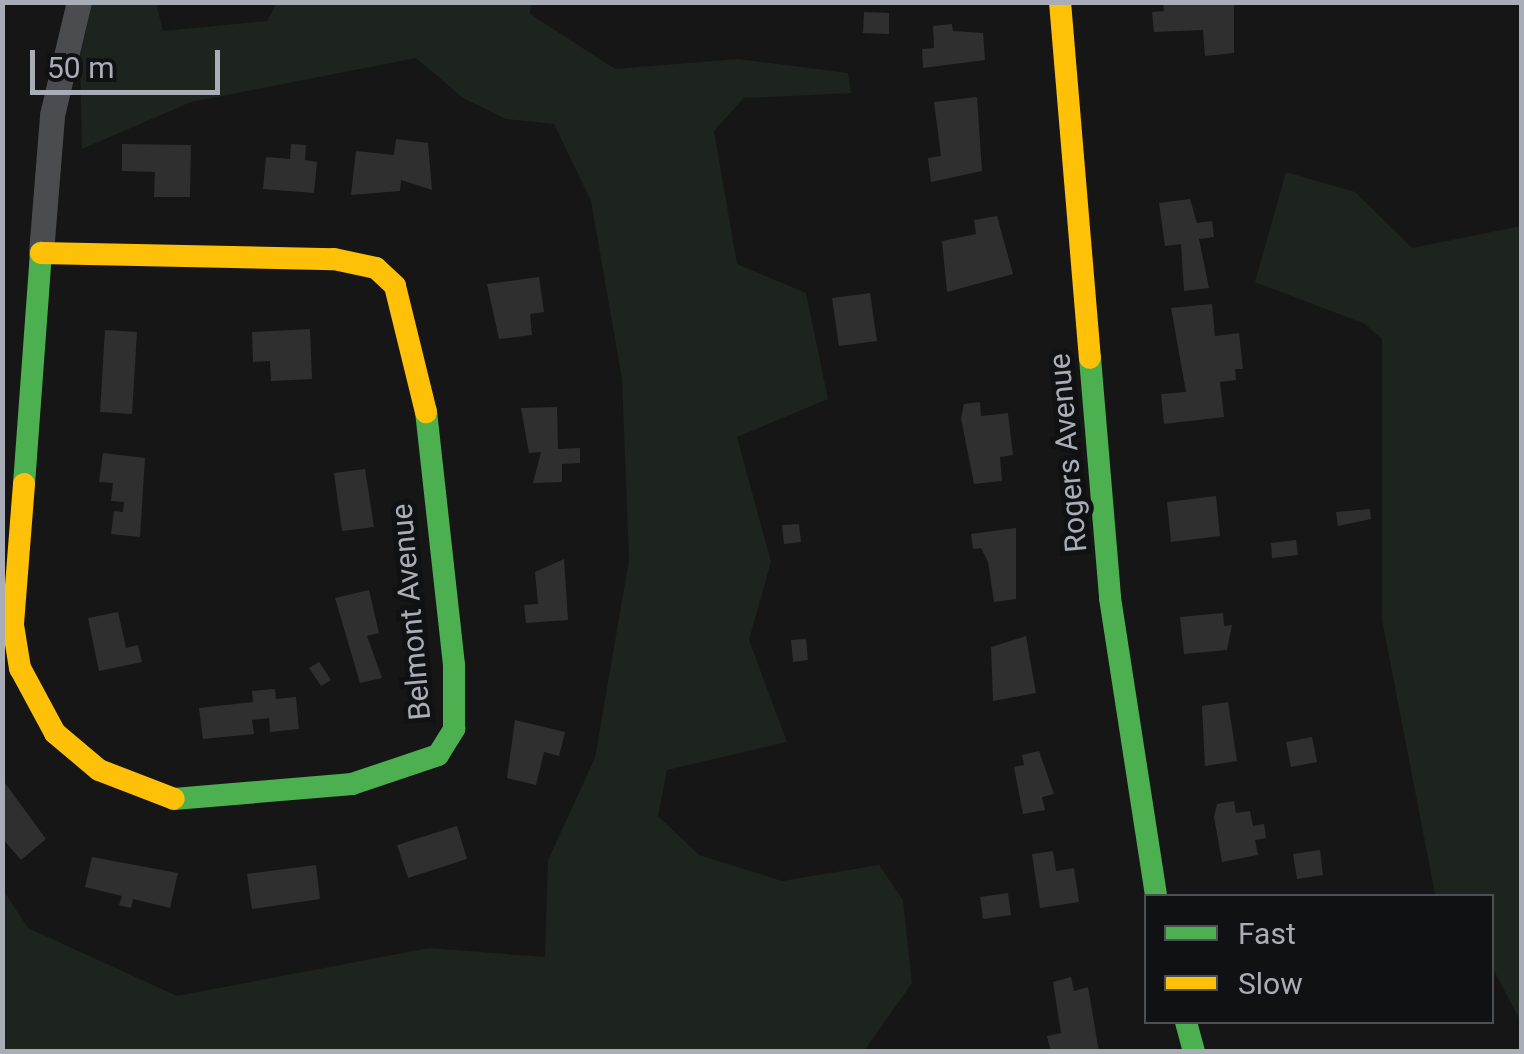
<!DOCTYPE html>
<style>
body{margin:0}
#map{position:relative;width:1524px;height:1054px;overflow:hidden;background:#161616;font-family:Roboto,sans-serif}
div>[style]{position:absolute}
.green>*{inset:0;background:#1d231d}
.building>*{inset:0;background:#2f2f30}
.street>*{height:25px;margin:-12.5px;padding:0 12.5px;transform-origin:12.5px;border-radius:12.5px;background:#4b4c4f}
.fast>*{height:22px;margin:-11px;padding:0 11px;transform-origin:11px;border-radius:11px;background:#4caf50}
.slow>*{height:22px;margin:-11px;padding:0 11px;transform-origin:11px;border-radius:11px;background:#ffc107}
span{translate:-50% -50%;white-space:nowrap;text-align:center;line-height:1.15;-webkit-text-stroke:10px #101112;paint-order:stroke}
.street-label{font-size:30px;color:#a8adb7}
.frame{position:absolute;inset:0;border:5px solid #a8adb7;pointer-events:none}
.legend{position:absolute;left:1144px;top:894px;width:350px;height:130px;box-sizing:border-box;background:#101112;border:2px solid #4d4f54;margin:0;padding:12px 18px;list-style:none;font-size:30px;color:#a8adb7}
.legend li{display:flex;align-items:center;gap:20px;height:50px}
.legend b{width:50px;border:2px solid #4d4f54}
.scale{position:absolute;left:30px;top:50px;width:190px;height:45px;box-sizing:border-box;border:5px solid #a8adb7;border-top:0;padding-left:12px;font-size:30px;line-height:35px;white-space:nowrap;color:#a8adb7;-webkit-text-stroke:8px #101112;paint-order:stroke}
</style>
<div id="map">
<div class="green">
<div style="clip-path:polygon(92px 3px,156px 3px,163px 31px,267px 21px,277px 3px,531px 3px,530px 14px,615px 69px,738px 59px,848px 73px,851px 93px,744px 98px,714px 131px,737px 264px,806px 293px,828px 399px,737px 437px,771px 562px,749px 640px,787px 742px,667px 770px,658px 816px,699px 855px,782px 881px,879px 865px,903px 900px,912px 983px,864px 1051px,3px 1051px,3px 890px,28px 928px,177px 996px,429px 948px,545px 957px,548px 860px,595px 758px,629px 560px,622px 379px,591px 201px,554px 124px,506px 119px,463px 98px,416px 58px,191px 102px,82px 149px,80px 56px)"></div>
<div style="clip-path:polygon(1286px 172px,1355px 192px,1412px 248px,1521px 226px,1521px 1022px,1492px 967px,1492px 896px,1435px 894px,1382px 620px,1382px 339px,1365px 324px,1255px 282px)"></div>
</div>
<div class="building">
<div style="clip-path:polygon(1163px 2px,1234px 4px,1234px 53px,1205px 56px,1203px 30px,1154px 32px,1152px 12px,1164px 11px)"></div>
<div style="clip-path:polygon(864px 12px,889px 13px,889px 34px,863px 33px)"></div>
<div style="clip-path:polygon(952px 24px,953px 31px,983px 33px,985px 60px,923px 68px,922px 49px,934px 48px,933px 26px)"></div>
<div style="clip-path:polygon(977px 97px,982px 171px,931px 182px,928px 158px,941px 156px,934px 102px)"></div>
<div style="clip-path:polygon(396px 139px,428px 143px,432px 190px,401px 180px,400px 191px,351px 195px,356px 151px,394px 155px)"></div>
<div style="clip-path:polygon(122px 144px,191px 145px,190px 197px,154px 197px,155px 172px,122px 171px)"></div>
<div style="clip-path:polygon(291px 144px,306px 145px,305px 160px,317px 162px,314px 193px,263px 189px,266px 157px,290px 159px)"></div>
<div style="clip-path:polygon(1190px 199px,1197px 223px,1212px 221px,1214px 237px,1199px 239px,1209px 288px,1184px 291px,1181px 244px,1165px 246px,1159px 203px)"></div>
<div style="clip-path:polygon(997px 216px,1013px 274px,947px 292px,942px 241px,976px 234px,974px 220px)"></div>
<div style="clip-path:polygon(539px 277px,544px 312px,530px 314px,532px 335px,499px 339px,487px 284px)"></div>
<div style="clip-path:polygon(870px 293px,877px 341px,839px 346px,832px 298px)"></div>
<div style="clip-path:polygon(1212px 304px,1215px 336px,1239px 333px,1243px 369px,1235px 369px,1236px 380px,1220px 382px,1224px 417px,1164px 424px,1161px 394px,1186px 392px,1171px 308px)"></div>
<div style="clip-path:polygon(310px 329px,312px 379px,271px 381px,270px 361px,253px 362px,252px 332px)"></div>
<div style="clip-path:polygon(105px 330px,137px 332px,132px 414px,100px 412px)"></div>
<div style="clip-path:polygon(980px 402px,981px 416px,1008px 413px,1013px 455px,1000px 457px,1002px 481px,974px 484px,961px 418px,964px 404px)"></div>
<div style="clip-path:polygon(557px 407px,558px 449px,580px 448px,580px 463px,562px 464px,562px 482px,533px 483px,541px 452px,529px 453px,521px 408px)"></div>
<div style="clip-path:polygon(103px 453px,145px 458px,140px 537px,111px 534px,114px 511px,123px 512px,124px 502px,111px 501px,113px 483px,99px 482px)"></div>
<div style="clip-path:polygon(365px 469px,374px 527px,342px 531px,334px 473px)"></div>
<div style="clip-path:polygon(1216px 496px,1220px 536px,1171px 542px,1167px 502px)"></div>
<div style="clip-path:polygon(1370px 509px,1371px 519px,1338px 526px,1336px 512px)"></div>
<div style="clip-path:polygon(799px 524px,801px 542px,784px 544px,782px 525px)"></div>
<div style="clip-path:polygon(1016px 528px,1016px 599px,994px 602px,988px 562px,981px 548px,973px 549px,971px 534px)"></div>
<div style="clip-path:polygon(1296px 540px,1298px 555px,1272px 558px,1271px 543px)"></div>
<div style="clip-path:polygon(564px 559px,568px 620px,526px 623px,524px 605px,538px 604px,535px 572px)"></div>
<div style="clip-path:polygon(369px 590px,379px 633px,367px 636px,382px 678px,360px 683px,335px 598px)"></div>
<div style="clip-path:polygon(118px 612px,126px 648px,138px 645px,142px 662px,99px 671px,88px 618px)"></div>
<div style="clip-path:polygon(1223px 613px,1224px 626px,1232px 625px,1227px 650px,1184px 654px,1180px 617px)"></div>
<div style="clip-path:polygon(1026px 636px,1036px 693px,993px 701px,991px 647px)"></div>
<div style="clip-path:polygon(806px 639px,808px 660px,793px 662px,791px 640px)"></div>
<div style="clip-path:polygon(319px 662px,331px 680px,321px 686px,309px 668px)"></div>
<div style="clip-path:polygon(275px 689px,276px 699px,296px 697px,299px 729px,270px 732px,269px 718px,252px 720px,254px 734px,203px 739px,199px 708px,253px 702px,252px 691px)"></div>
<div style="clip-path:polygon(1228px 702px,1237px 761px,1205px 766px,1202px 706px)"></div>
<div style="clip-path:polygon(515px 720px,565px 732px,559px 756px,544px 752px,536px 785px,507px 778px)"></div>
<div style="clip-path:polygon(1312px 737px,1317px 762px,1291px 767px,1286px 742px)"></div>
<div style="clip-path:polygon(1039px 751px,1054px 794px,1042px 797px,1045px 810px,1023px 814px,1014px 767px,1024px 765px,1022px 755px)"></div>
<div style="clip-path:polygon(2px 779px,46px 839px,21px 860px,2px 838px)"></div>
<div style="clip-path:polygon(1234px 801px,1236px 813px,1250px 811px,1253px 826px,1264px 824px,1266px 838px,1255px 840px,1258px 855px,1222px 862px,1214px 817px,1217px 804px)"></div>
<div style="clip-path:polygon(457px 826px,467px 859px,408px 878px,397px 845px)"></div>
<div style="clip-path:polygon(1320px 850px,1323px 875px,1297px 879px,1293px 854px)"></div>
<div style="clip-path:polygon(1053px 851px,1056px 871px,1074px 868px,1079px 902px,1040px 908px,1032px 854px)"></div>
<div style="clip-path:polygon(92px 857px,178px 873px,170px 908px,133px 899px,131px 908px,119px 905px,122px 896px,85px 887px)"></div>
<div style="clip-path:polygon(316px 865px,320px 899px,252px 909px,247px 874px)"></div>
<div style="clip-path:polygon(1008px 893px,1011px 915px,983px 919px,980px 897px)"></div>
<div style="clip-path:polygon(1071px 977px,1074px 991px,1088px 987px,1099px 1052px,1051px 1052px,1047px 1036px,1061px 1033px,1053px 982px)"></div>
</div>
<div class="street">
<div style="left:41px;top:253px;width:138px;rotate:-85.4deg"></div>
<div style="left:52px;top:115px;width:116px;rotate:-76.6deg"></div>
</div>
<div class="fast">
<div style="left:1090px;top:358px;width:241px;rotate:85.2deg"></div>
<div style="left:1110px;top:598px;width:302px;rotate:81.2deg"></div>
<div style="left:24px;top:484px;width:232px;rotate:-85.8deg"></div>
<div style="left:174px;top:799px;width:179px;rotate:-4.8deg"></div>
<div style="left:352px;top:784px;width:91px;rotate:-18.6deg"></div>
<div style="left:438px;top:755px;width:31px;rotate:-58deg"></div>
<div style="left:454px;top:729px;width:64px;rotate:-90deg"></div>
<div style="left:454px;top:665px;width:255px;rotate:-96.3deg"></div>
<div style="left:1186px;top:1022px;width:31px;rotate:75deg"></div>
</div>
<div class="slow">
<div style="left:1060px;top:2px;width:357px;rotate:85.2deg"></div>
<div style="left:41px;top:253px;width:293px;rotate:1.2deg"></div>
<div style="left:334px;top:259px;width:43px;rotate:12.1deg"></div>
<div style="left:376px;top:268px;width:26px;rotate:43deg"></div>
<div style="left:395px;top:286px;width:130px;rotate:76.2deg"></div>
<div style="left:24px;top:484px;width:141px;rotate:94.5deg"></div>
<div style="left:13px;top:625px;width:44px;rotate:80.8deg"></div>
<div style="left:20px;top:668px;width:74px;rotate:61.7deg"></div>
<div style="left:55px;top:733px;width:57px;rotate:40.1deg"></div>
<div style="left:99px;top:770px;width:80px;rotate:21.1deg"></div>
</div>
<div class="street-label">
<span style="left:1068px;top:453px;rotate:-95deg">Rogers Avenue</span>
<span style="left:411px;top:612px;rotate:-95deg">Belmont Avenue</span>
</div>
<div class="frame"></div>
<ul class="legend">
<li><b style="height:12px;background:#4caf50"></b>Fast</li>
<li><b style="height:12px;background:#ffc107"></b>Slow</li>
</ul>
<div class="scale">50 m</div>
</div>
